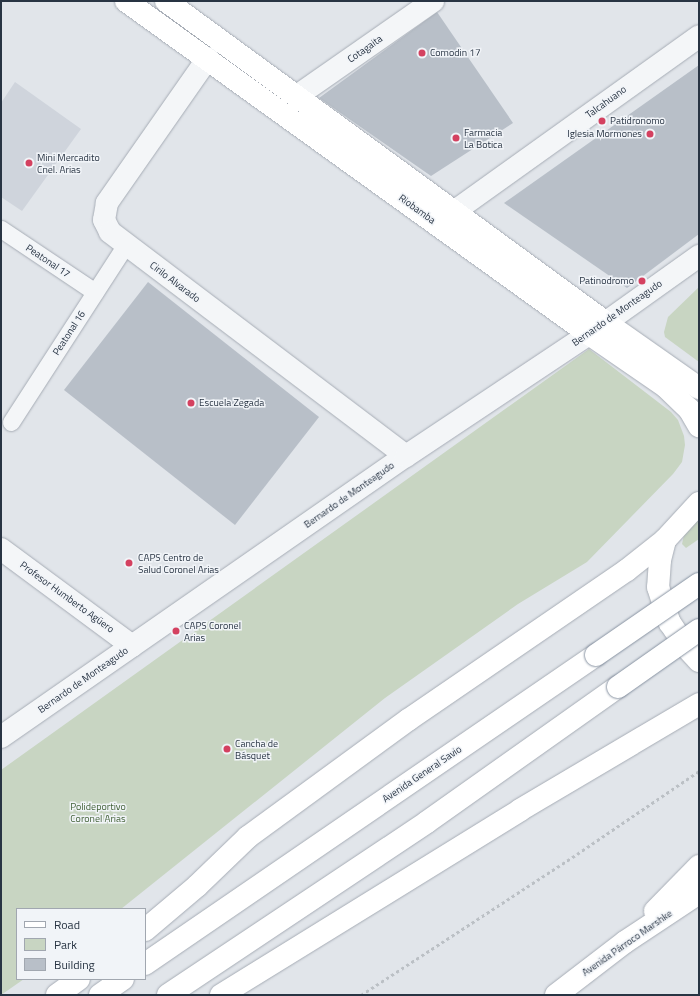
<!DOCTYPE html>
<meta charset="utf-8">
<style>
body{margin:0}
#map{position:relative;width:700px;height:996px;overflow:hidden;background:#e1e5ea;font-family:"Titillium Web",sans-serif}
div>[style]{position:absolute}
.built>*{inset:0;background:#cfd4dc}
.green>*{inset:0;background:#c8d5c2}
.building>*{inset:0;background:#b8bfc8}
.path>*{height:2.5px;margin-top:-1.25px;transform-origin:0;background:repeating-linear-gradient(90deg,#bbc0c5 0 3px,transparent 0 6px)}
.roads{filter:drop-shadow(0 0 1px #a6acb5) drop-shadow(0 0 1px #a6acb5)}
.pedestrian>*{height:17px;margin:-8.5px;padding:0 8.5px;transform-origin:8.5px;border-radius:8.5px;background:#f4f6f8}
.minor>*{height:22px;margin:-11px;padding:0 11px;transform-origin:11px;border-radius:11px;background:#f4f6f8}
.tertiary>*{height:22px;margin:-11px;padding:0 11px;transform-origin:11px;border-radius:11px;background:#f4f6f8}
.secondary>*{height:22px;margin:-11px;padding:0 11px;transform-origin:11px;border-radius:11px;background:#fff}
.motorway>*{height:22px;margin:-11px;padding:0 11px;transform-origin:11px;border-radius:11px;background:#fff}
.bridges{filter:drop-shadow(0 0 1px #8893a2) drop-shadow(0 0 1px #8893a2)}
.motorway-bridge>*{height:22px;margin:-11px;padding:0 11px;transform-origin:11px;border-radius:11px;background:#fff}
.dots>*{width:11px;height:11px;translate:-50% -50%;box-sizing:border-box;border:2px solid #f1f4f8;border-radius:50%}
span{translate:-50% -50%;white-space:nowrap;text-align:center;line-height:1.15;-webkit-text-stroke:3px #f1f4f8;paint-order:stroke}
.street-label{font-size:10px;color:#283443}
.poi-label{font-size:10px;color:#283443}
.left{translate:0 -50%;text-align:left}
.right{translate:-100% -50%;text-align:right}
.park-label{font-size:10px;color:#3f5f35}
.frame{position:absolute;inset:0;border:2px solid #283443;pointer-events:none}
.legend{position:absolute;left:16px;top:908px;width:130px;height:72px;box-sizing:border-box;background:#f1f4f8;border:1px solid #a1a7b0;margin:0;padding:5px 7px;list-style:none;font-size:12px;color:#283443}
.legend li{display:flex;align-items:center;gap:8px;height:20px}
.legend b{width:20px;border:1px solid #a1a7b0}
</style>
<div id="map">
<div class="built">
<div style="clip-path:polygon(15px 82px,81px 129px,22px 211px,1px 197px,1px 103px)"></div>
</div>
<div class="green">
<div style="clip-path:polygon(699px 287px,699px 362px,665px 337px,664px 332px,668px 317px)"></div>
<div style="clip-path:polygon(589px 349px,671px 412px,678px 420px,684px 436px,685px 445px,682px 462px,673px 474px,587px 562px,518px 604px,385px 698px,121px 909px,17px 909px,17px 979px,24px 979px,1px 995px,1px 770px)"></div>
<div style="clip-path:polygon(699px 518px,699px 539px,686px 548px,682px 544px,684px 535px)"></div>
</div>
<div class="building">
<div style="clip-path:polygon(437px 12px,513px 123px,431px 176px,319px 98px)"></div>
<div style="clip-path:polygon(699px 65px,699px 234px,627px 288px,504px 203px)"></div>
<div style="clip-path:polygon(148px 282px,319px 417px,235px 525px,64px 390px)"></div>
</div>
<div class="path">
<div style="left:361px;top:995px;width:258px;rotate:-33.1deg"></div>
<div style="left:577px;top:854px;width:148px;rotate:-34.2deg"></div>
</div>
<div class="roads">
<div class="pedestrian">
<div style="left:1px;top:229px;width:113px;rotate:33.8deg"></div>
<div style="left:11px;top:422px;width:212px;rotate:-57.1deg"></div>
</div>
<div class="minor">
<div style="left:208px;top:58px;width:177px;rotate:124.9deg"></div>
<div style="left:107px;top:203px;width:17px;rotate:100deg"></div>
<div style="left:104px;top:220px;width:13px;rotate:63deg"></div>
<div style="left:110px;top:232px;width:371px;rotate:37.1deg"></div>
<div style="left:297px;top:96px;width:166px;rotate:-34.9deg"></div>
<div style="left:455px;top:211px;width:300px;rotate:-35.6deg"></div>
<div style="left:1px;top:549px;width:163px;rotate:36.5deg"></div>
<div style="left:1px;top:737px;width:493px;rotate:-34.8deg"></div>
<div style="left:406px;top:456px;width:220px;rotate:-33.7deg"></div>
</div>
<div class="tertiary">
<div style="left:591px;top:333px;width:133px;rotate:-35.5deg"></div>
</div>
<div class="secondary">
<div style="left:126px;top:1px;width:570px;rotate:35.72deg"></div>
<div style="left:589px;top:334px;width:93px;rotate:34.5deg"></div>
<div style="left:666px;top:387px;width:32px;rotate:44deg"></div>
<div style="left:689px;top:409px;width:20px;rotate:60deg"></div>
<div style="left:166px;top:1px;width:544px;rotate:36.17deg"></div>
<div style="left:605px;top:322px;width:115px;rotate:35.1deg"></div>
<div style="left:699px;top:503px;width:50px;rotate:132.6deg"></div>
<div style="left:665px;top:540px;width:21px;rotate:104deg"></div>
<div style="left:660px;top:560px;width:27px;rotate:94deg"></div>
<div style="left:658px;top:587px;width:38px;rotate:72deg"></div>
<div style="left:670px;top:623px;width:29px;rotate:56deg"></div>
<div style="left:686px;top:647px;width:19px;rotate:47deg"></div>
<div style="left:655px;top:911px;width:63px;rotate:-45.6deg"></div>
<div style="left:556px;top:995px;width:87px;rotate:-37.5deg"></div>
<div style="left:625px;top:942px;width:89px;rotate:-33.5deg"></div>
</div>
<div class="motorway">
<div style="left:145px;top:930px;width:68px;rotate:-40.2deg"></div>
<div style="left:197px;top:886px;width:71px;rotate:-43.9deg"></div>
<div style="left:248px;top:837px;width:198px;rotate:-36.2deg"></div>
<div style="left:408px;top:720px;width:265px;rotate:-34.4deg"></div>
<div style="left:627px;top:570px;width:48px;rotate:-38.3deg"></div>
<div style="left:145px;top:964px;width:547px;rotate:-34.42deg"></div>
<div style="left:57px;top:995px;width:27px;rotate:-36deg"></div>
<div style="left:100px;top:995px;width:28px;rotate:-35deg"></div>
<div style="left:168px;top:995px;width:311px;rotate:-33.7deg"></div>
<div style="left:427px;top:822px;width:234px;rotate:-35.3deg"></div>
<div style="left:221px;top:995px;width:352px;rotate:-31.7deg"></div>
<div style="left:520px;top:810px;width:208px;rotate:-30.6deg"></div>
</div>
</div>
<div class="bridges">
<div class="motorway-bridge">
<div style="left:596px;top:655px;width:125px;rotate:-34.6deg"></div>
<div style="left:618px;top:687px;width:99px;rotate:-35.1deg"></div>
</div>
</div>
<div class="dots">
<div style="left:422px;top:53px;background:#d44160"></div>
<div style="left:602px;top:121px;background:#d44160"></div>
<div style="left:650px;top:134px;background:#d44160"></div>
<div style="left:456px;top:138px;background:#d44160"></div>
<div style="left:29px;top:163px;background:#d44160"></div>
<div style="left:642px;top:281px;background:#d44160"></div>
<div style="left:191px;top:403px;background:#d44160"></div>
<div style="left:129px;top:563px;background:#d44160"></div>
<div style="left:176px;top:631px;background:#d44160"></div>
<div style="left:227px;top:749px;background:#d44160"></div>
</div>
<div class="street-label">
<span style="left:365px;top:49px;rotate:-35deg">Cotagaita</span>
<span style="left:606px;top:102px;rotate:-36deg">Talcahuano</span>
<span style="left:417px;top:209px;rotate:36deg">Riobamba</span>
<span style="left:48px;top:261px;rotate:34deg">Peatonal 17</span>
<span style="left:175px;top:282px;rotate:37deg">Cirilo Alvarado</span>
<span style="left:617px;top:313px;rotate:-35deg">Bernardo de Monteagudo</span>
<span style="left:69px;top:333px;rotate:-57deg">Peatonal 16</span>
<span style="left:349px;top:495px;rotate:-35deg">Bernardo de Monteagudo</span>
<span style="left:67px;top:597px;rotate:36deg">Profesor Humberto Agüero</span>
<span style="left:83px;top:680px;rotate:-35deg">Bernardo de Monteagudo</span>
<span style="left:422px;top:774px;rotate:-34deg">Avenida General Savio</span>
<span style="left:627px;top:943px;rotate:-35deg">Avenida Párroco Marshke</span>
</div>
<div class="poi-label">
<span class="left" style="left:430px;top:53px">Comodin 17</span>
<span class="left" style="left:610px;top:121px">Patidronomo</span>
<span class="left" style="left:464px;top:138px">Farmacia<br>La Botica</span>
<span class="right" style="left:642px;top:134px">Iglesia Mormones</span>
<span class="left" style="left:37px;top:163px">Mini Mercadito<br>Cnel. Arias</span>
<span class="right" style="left:634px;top:281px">Patinodromo</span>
<span class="left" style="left:199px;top:403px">Escuela Zegada</span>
<span class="left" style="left:138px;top:563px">CAPS Centro de<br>Salud Coronel Arias</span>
<span class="left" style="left:184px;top:631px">CAPS Coronel<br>Arias</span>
<span class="left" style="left:235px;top:749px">Cancha de<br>Básquet</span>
</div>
<div class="park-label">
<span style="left:98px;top:812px">Polideportivo<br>Coronel Arias</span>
</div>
<div class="frame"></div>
<ul class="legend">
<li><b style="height:5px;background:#fff"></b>Road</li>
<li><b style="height:11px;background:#c8d5c2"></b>Park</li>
<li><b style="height:11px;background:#b8bfc8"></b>Building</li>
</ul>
</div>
